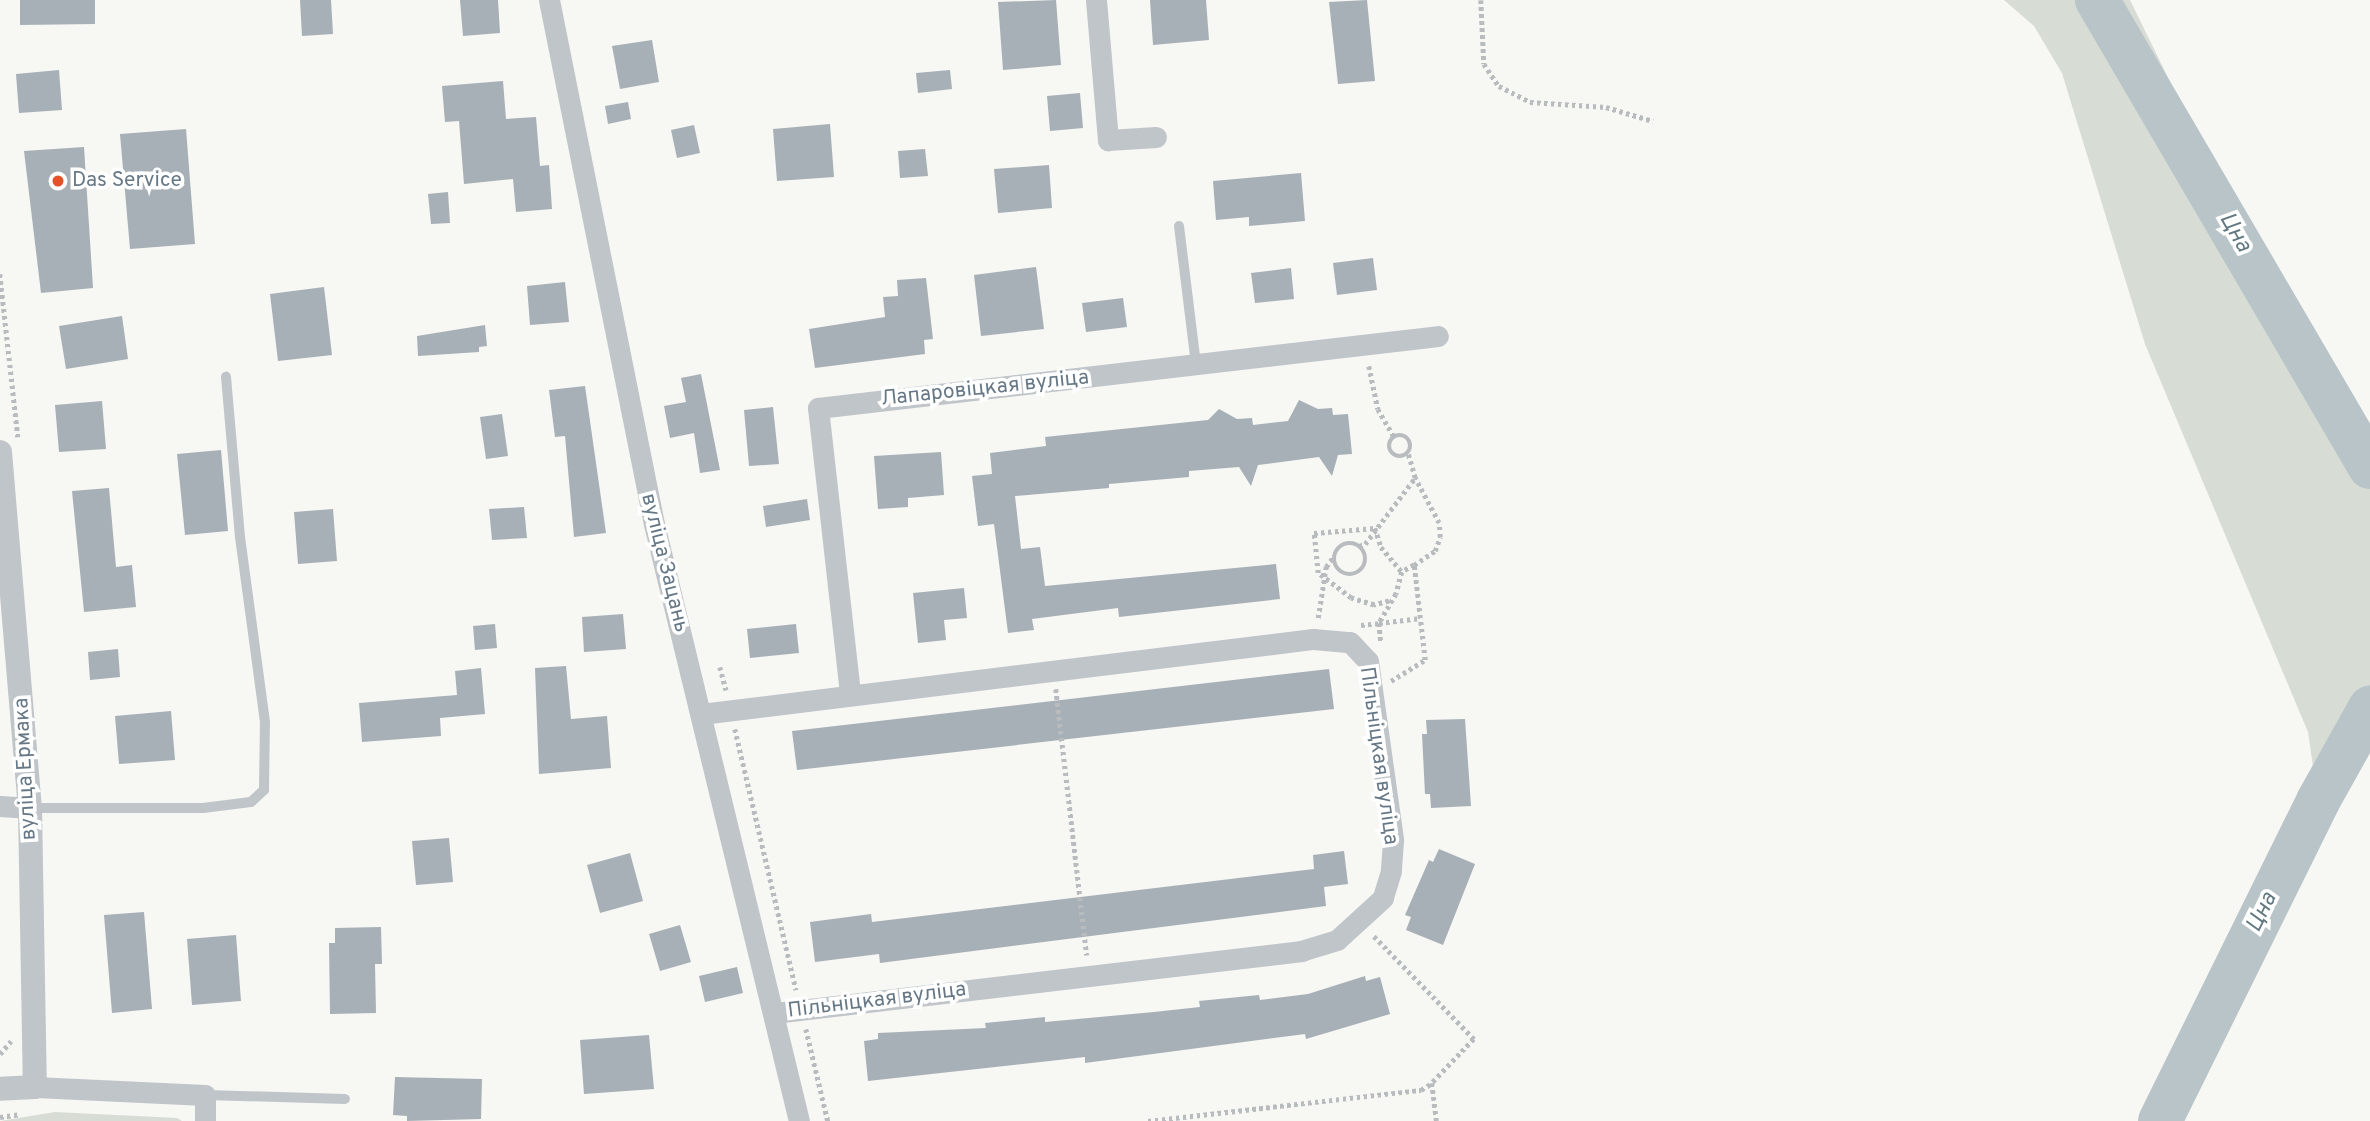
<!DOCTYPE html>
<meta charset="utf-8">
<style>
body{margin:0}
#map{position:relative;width:2370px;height:1121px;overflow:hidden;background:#f7f7f4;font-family:Overpass,sans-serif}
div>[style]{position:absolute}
.green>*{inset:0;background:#d7dcd4}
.river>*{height:44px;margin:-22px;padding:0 22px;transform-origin:22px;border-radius:22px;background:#b8c4c8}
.building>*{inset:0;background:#a7b0b6}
.path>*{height:4.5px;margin-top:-2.25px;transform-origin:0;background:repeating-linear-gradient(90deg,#b8bcbf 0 3.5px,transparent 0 7px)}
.path>.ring{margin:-2.25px;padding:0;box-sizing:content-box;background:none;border:4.5px solid #b8bcbf;border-radius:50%}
.service>*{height:10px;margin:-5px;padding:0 5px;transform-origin:5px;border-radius:5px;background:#c0c5c9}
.minor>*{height:21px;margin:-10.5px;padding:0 10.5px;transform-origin:10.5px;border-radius:10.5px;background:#c0c5c9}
.tertiary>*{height:24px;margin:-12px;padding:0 12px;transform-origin:12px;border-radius:12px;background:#c0c5c9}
.dots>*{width:19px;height:19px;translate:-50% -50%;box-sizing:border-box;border:4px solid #fff;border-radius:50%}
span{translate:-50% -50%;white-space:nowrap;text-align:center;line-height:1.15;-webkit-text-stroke:7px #fff;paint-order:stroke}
.poi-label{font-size:21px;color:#667886}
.left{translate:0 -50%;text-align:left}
.street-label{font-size:21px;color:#667886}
.water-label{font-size:23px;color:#627981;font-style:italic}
</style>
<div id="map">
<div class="green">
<div style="clip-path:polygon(2004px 0,2130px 0,2224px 192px,2370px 465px,2370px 708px,2318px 801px,2308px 732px,2145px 344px,2062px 73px,2034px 26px)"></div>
<div style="clip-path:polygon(55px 1112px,177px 1118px,182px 1121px,0 1121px)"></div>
</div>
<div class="river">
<div style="left:2097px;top:0;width:541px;rotate:59.69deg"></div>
<div style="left:2160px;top:1121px;width:357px;rotate:-63.7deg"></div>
<div style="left:2318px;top:801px;width:107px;rotate:-60.8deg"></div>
</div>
<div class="building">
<div style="clip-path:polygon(20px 0,95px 0,95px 24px,20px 25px)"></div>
<div style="clip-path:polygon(300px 0,331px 0,333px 34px,302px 36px)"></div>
<div style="clip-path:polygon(460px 0,498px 0,500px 33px,463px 36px)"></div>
<div style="clip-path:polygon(1056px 0,1061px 65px,1003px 70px,998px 2px)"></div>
<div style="clip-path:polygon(1150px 0,1206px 0,1209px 40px,1153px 45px)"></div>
<div style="clip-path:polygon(1367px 0,1375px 81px,1338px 84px,1329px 2px)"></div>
<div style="clip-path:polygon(652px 40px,659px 82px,620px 89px,612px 46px)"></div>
<div style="clip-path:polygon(59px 70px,62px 110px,19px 113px,16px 74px)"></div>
<div style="clip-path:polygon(950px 70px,952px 89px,918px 93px,916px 73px)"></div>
<div style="clip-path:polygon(503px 81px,506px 119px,536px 117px,540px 166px,549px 165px,552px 209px,516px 212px,513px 179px,464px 184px,459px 121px,445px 122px,442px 86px)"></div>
<div style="clip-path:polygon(1080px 93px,1083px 128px,1050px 131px,1047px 96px)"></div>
<div style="clip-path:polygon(628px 102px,631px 119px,608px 124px,605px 106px)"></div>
<div style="clip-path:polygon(830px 124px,834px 177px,777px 181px,773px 129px)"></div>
<div style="clip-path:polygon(694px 125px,700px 153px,677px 158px,671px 130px)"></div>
<div style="clip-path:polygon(186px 129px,195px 244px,130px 249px,120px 134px)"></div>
<div style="clip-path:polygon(84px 147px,93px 288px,41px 293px,24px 151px)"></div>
<div style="clip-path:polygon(925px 149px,928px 176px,900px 178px,898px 151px)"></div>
<div style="clip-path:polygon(1049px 165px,1052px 208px,998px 213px,994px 169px)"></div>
<div style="clip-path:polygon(1301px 173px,1305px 221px,1249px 226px,1249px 217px,1216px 220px,1213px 181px)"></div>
<div style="clip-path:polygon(448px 192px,450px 223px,431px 224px,428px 194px)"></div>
<div style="clip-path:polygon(1373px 258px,1377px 290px,1337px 295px,1333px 263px)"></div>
<div style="clip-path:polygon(1036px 267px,1044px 329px,981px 336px,974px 275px)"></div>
<div style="clip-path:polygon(1291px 268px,1294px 299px,1255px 303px,1251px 273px)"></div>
<div style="clip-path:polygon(926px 278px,933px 339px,924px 340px,925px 354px,815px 368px,809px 329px,885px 317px,883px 297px,898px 296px,897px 280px)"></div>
<div style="clip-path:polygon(565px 282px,569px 322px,530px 325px,527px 286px)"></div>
<div style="clip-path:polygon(324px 287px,332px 355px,278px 361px,270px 294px)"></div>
<div style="clip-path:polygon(1123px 298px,1127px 327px,1086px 332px,1082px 303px)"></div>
<div style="clip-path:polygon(122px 316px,128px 359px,66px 369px,59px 326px)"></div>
<div style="clip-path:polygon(485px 325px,487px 346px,479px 347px,479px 352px,418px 356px,417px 336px)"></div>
<div style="clip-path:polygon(701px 374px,720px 470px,700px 473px,694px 433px,670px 438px,664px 406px,686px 402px,681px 378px)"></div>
<div style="clip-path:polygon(585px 386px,606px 533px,574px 537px,565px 436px,555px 437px,549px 390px)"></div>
<div style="clip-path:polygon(1299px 400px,1318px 409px,1332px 408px,1333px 415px,1348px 414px,1352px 454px,1338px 455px,1332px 476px,1319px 457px,1258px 465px,1251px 486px,1239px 467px,1189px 471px,1189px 477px,1109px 484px,1109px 488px,1015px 496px,1021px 549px,1040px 547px,1045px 586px,1276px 564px,1280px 599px,1119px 617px,1118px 608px,1032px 619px,1034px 630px,1008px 633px,994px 524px,978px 526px,972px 476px,992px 474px,990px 453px,1046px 446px,1045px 437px,1208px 420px,1219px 409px,1237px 419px,1252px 418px,1253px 425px,1288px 421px)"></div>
<div style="clip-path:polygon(102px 401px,106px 449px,59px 452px,55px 405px)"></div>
<div style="clip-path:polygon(773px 407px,779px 464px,749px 466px,744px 410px)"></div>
<div style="clip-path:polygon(502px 414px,508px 456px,486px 459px,480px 417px)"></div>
<div style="clip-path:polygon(221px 450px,228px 531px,185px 535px,177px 454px)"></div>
<div style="clip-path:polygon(941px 452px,944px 495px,908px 498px,908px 507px,878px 509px,874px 456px)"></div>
<div style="clip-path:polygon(109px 488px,116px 567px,132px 565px,136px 607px,84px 612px,72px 491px)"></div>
<div style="clip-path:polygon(807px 499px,810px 520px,766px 527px,763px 506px)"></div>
<div style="clip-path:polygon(524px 507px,527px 538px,492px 540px,489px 509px)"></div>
<div style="clip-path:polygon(333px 509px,337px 561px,298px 564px,294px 512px)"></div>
<div style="clip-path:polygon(964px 588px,967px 618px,944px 620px,946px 640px,918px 643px,913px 593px)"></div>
<div style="clip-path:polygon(623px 614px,626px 649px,584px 652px,582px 617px)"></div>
<div style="clip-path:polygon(495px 624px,497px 648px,475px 650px,473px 626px)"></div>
<div style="clip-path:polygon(796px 624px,799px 653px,750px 658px,747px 629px)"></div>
<div style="clip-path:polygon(118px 649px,120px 677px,90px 680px,88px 652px)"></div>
<div style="clip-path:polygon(566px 666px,571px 719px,607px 716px,611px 768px,539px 774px,535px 668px)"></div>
<div style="clip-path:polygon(481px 668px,485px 714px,440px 718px,441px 736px,362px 742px,359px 703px,457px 695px,455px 671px)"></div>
<div style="clip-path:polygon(1329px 669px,1334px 709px,797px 770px,792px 731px)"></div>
<div style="clip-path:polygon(171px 711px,175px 760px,119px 764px,115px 716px)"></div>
<div style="clip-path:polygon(1465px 719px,1471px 806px,1431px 808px,1430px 794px,1425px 794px,1422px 734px,1427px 734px,1426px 720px)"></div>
<div style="clip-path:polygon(449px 838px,453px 882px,416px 885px,412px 841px)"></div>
<div style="clip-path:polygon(1439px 849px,1475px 864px,1443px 945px,1406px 930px,1411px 917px,1405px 915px,1429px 860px,1433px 862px)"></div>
<div style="clip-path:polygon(1344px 851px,1348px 884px,1324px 887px,1326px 906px,880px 963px,879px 954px,815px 962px,810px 922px,871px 914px,872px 922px,1314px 869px,1313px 855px)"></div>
<div style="clip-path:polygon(630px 853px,643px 901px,600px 913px,587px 865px)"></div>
<div style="clip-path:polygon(144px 912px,152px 1009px,112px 1013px,104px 915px)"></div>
<div style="clip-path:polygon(680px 925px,691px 962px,660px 971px,649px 934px)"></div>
<div style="clip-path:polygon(381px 927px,382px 964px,375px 964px,376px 1013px,330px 1014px,329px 943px,335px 943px,335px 928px)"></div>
<div style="clip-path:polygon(236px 935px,241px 1001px,192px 1005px,187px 939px)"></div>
<div style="clip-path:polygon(737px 967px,743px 993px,705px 1002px,699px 976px)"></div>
<div style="clip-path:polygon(1365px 976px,1366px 981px,1380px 977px,1390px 1014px,1306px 1039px,1305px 1034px,1085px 1063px,1085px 1057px,868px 1081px,864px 1041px,878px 1039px,878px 1033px,986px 1028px,985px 1023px,1045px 1017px,1045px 1022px,1154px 1012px,1200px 1007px,1199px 1001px,1259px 995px,1260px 1000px,1308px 994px)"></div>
<div style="clip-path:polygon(649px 1035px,654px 1089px,584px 1094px,580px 1040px)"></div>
<div style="clip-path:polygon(395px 1077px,482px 1079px,481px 1119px,407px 1121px,407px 1116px,393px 1115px)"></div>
</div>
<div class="path">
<div style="left:1481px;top:0;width:64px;rotate:87.3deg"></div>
<div style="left:1484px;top:64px;width:27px;rotate:56deg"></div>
<div style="left:1499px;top:86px;width:35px;rotate:27deg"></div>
<div style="left:1530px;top:102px;width:76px;rotate:3.8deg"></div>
<div style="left:1606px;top:107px;width:49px;rotate:16.6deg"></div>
<div style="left:0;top:274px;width:164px;rotate:83.7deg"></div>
<div style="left:1369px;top:366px;width:44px;rotate:78.2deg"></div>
<div style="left:1378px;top:409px;width:32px;rotate:60deg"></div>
<div class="ring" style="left:1389px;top:435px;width:17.5px;height:17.5px"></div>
<div class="ring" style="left:1334px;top:543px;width:27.5px;height:27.5px"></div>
<div style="left:1359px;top:546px;width:6px;rotate:-18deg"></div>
<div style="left:1365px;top:544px;width:83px;rotate:-52.9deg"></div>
<div style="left:1415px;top:478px;width:26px;rotate:-106deg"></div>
<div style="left:1414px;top:565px;width:14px;rotate:150deg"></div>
<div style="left:1402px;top:572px;width:23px;rotate:105deg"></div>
<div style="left:1396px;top:594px;width:34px;rotate:120deg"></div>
<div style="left:1379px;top:623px;width:42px;rotate:-6.8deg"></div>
<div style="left:1389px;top:601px;width:16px;rotate:165deg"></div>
<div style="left:1374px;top:605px;width:24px;rotate:-163deg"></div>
<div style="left:1351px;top:598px;width:41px;rotate:-142.9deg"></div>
<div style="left:1318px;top:573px;width:40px;rotate:-95.7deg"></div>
<div style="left:1314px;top:533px;width:61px;rotate:-4.7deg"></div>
<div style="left:1375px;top:528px;width:20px;rotate:72deg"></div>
<div style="left:1381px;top:547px;width:33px;rotate:50deg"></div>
<div style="left:1318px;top:618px;width:52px;rotate:-81.1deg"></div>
<div style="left:1326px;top:567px;width:12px;rotate:-55deg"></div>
<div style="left:1361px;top:625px;width:18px;rotate:-6deg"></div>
<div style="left:1379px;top:623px;width:18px;rotate:84deg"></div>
<div style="left:720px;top:667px;width:24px;rotate:75deg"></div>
<div style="left:1391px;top:681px;width:40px;rotate:-32deg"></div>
<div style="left:1425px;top:660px;width:96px;rotate:-96.6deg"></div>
<div style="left:1414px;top:565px;width:25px;rotate:-34deg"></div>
<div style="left:1435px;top:551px;width:15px;rotate:-70deg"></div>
<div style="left:1440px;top:537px;width:14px;rotate:-94deg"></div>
<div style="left:1439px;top:523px;width:51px;rotate:-118.1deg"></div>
<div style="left:1056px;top:689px;width:268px;rotate:83.4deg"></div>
<div style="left:735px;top:729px;width:268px;rotate:76.8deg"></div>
<div style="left:1374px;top:936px;width:144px;rotate:45.8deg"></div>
<div style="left:1474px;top:1039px;width:61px;rotate:133.7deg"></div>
<div style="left:1432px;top:1083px;width:38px;rotate:83deg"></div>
<div style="left:806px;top:1029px;width:95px;rotate:76.6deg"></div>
<div style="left:0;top:1054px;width:17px;rotate:-50deg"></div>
<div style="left:0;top:1117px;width:21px;rotate:-8deg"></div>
<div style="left:1148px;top:1121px;width:275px;rotate:-6.5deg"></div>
<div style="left:1421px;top:1090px;width:13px;rotate:-32deg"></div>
</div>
<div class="service">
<div style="left:1179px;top:226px;width:140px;rotate:83deg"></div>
<div style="left:30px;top:808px;width:173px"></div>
<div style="left:203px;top:808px;width:48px;rotate:-7.1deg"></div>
<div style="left:251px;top:802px;width:18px;rotate:-43deg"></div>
<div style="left:264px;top:790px;width:68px;rotate:-89.2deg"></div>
<div style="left:265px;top:722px;width:187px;rotate:-97.7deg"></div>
<div style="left:240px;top:537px;width:161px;rotate:-95deg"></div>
<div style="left:205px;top:1095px;width:140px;rotate:1.6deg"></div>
</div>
<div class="minor">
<div style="left:549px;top:0;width:534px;rotate:78.67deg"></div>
<div style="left:654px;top:524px;width:614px;rotate:76.35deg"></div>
<div style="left:1096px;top:0;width:141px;rotate:85.1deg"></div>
<div style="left:1108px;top:140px;width:48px;rotate:-3.6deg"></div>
<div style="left:850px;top:693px;width:287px;rotate:-96.4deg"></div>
<div style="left:818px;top:408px;width:624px;rotate:-6.62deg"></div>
<div style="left:701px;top:714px;width:617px;rotate:-6.99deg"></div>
<div style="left:1313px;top:639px;width:37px;rotate:5deg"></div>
<div style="left:1350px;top:642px;width:26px;rotate:47deg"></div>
<div style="left:1368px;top:661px;width:181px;rotate:82deg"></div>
<div style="left:1393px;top:840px;width:31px;rotate:94deg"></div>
<div style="left:1391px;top:871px;width:28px;rotate:107deg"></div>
<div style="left:1383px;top:898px;width:62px;rotate:137.6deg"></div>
<div style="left:1337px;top:940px;width:37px;rotate:163deg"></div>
<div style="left:1302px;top:951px;width:532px;rotate:173.3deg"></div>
<div style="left:0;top:806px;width:30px;rotate:4deg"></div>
<div style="left:35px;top:1087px;width:170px;rotate:2.7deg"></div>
<div style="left:205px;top:1095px;width:26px;rotate:90deg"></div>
</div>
<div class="tertiary">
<div style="left:0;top:452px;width:357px;rotate:85.2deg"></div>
<div style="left:30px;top:808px;width:279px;rotate:89deg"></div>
<div style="left:35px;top:1087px;width:35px;rotate:177deg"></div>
</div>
<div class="dots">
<div style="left:58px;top:181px;background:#e35229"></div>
</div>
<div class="poi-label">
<span class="left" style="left:72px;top:181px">Das Service</span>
</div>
<div class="street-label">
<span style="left:985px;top:389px;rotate:-6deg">Лапаровіцкая вуліца</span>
<span style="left:664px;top:563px;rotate:76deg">вуліца Зацань</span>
<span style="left:1378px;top:756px;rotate:82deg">Пільніцкая вуліца</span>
<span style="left:26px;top:769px;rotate:-93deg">вуліца Ермака</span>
<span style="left:877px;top:1001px;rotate:-7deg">Пільніцкая вуліца</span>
</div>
<div class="water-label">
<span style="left:2234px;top:233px;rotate:60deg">Цна</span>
<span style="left:2263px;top:913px;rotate:-64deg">Цна</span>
</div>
</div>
